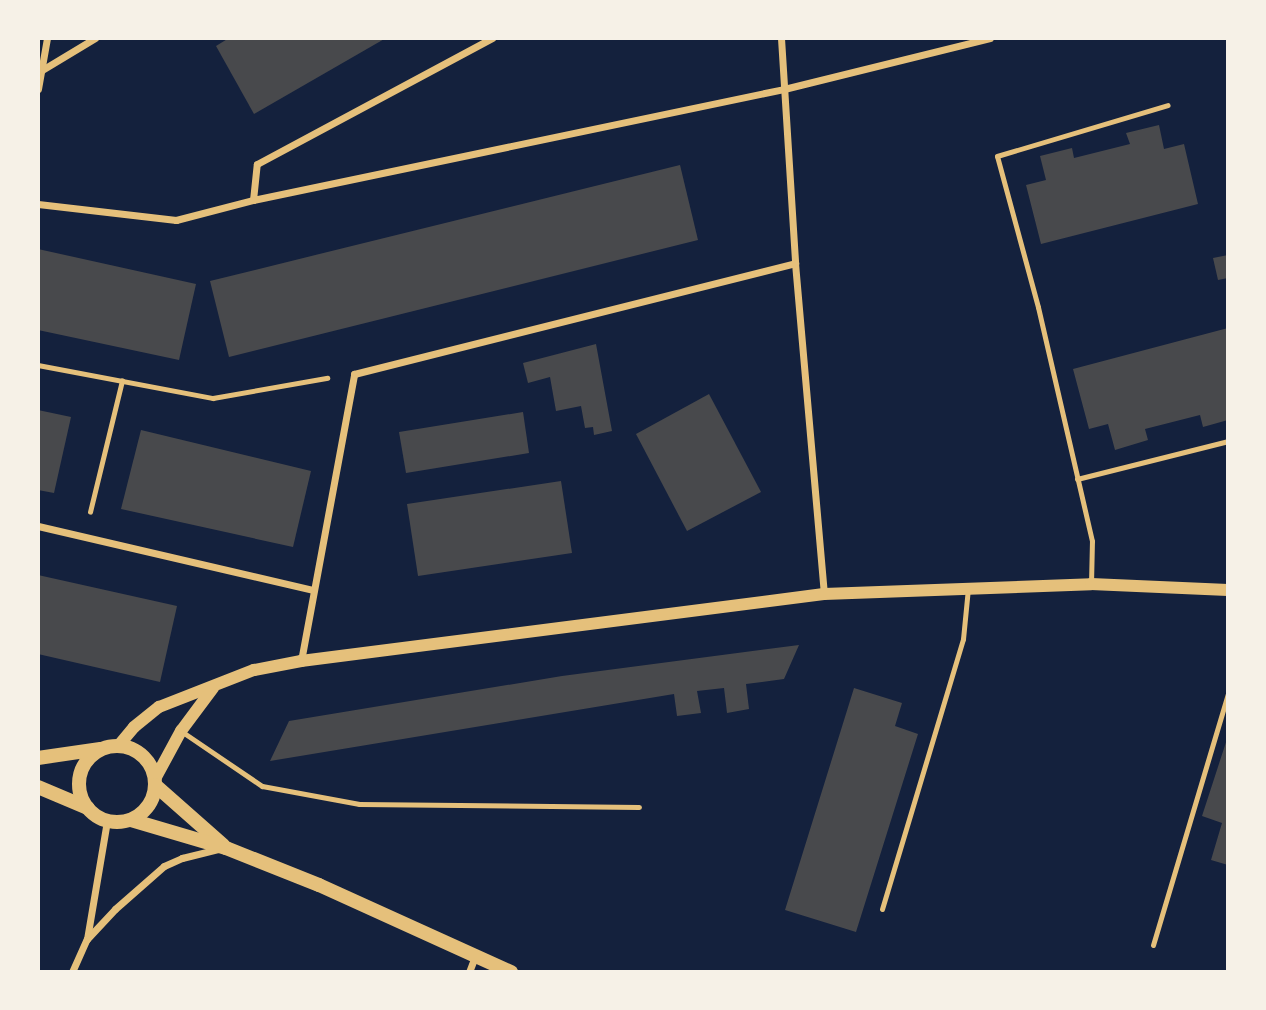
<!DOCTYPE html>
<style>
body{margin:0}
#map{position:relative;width:1266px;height:1010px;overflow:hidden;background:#14213d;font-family:Overpass,sans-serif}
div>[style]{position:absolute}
.building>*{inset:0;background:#48494c}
.path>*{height:4.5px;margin:-2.25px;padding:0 2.25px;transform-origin:2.25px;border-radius:2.25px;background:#e5c07b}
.service>*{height:5px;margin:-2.5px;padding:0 2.5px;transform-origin:2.5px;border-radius:2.5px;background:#e5c07b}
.minor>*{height:7px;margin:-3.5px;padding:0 3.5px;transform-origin:3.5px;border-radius:3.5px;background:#e5c07b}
.tertiary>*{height:12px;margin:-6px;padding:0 6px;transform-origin:6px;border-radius:6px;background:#e5c07b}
.secondary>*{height:14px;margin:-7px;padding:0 7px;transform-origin:7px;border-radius:7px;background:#e5c07b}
.secondary>.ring{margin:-7px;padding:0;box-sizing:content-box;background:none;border:14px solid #e5c07b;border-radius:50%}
span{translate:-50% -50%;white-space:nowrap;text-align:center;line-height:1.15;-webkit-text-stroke:5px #f6f1e7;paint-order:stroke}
.frame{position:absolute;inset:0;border:40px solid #f6f1e7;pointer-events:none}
</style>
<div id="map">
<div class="building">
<div style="clip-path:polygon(229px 38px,386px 38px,254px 114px,216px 46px)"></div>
<div style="clip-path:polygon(1159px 125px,1164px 149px,1184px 144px,1198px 204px,1041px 244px,1026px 185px,1046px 180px,1040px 156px,1072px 148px,1074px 158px,1130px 144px,1126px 133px)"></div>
<div style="clip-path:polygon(680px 165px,698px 240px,229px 357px,210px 281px)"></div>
<div style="clip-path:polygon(38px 249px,196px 284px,179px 360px,38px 330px)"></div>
<div style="clip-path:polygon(1228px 255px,1228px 278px,1218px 280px,1213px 258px)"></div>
<div style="clip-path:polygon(1228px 328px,1228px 420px,1203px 427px,1200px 415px,1145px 429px,1148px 440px,1115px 450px,1108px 424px,1089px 429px,1073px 369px)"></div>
<div style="clip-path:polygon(596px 344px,612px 431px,594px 435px,593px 427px,585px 428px,581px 406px,556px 411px,550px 377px,528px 383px,523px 363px)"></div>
<div style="clip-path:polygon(709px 394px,761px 492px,687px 531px,636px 434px)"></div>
<div style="clip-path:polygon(38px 410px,71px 417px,54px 493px,38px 490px)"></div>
<div style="clip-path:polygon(523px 412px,529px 453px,406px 473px,399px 432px)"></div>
<div style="clip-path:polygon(141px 430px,311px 471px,293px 547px,121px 509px)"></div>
<div style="clip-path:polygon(561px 481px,572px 553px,418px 576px,407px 504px)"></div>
<div style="clip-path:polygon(38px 575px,177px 606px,160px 682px,38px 654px)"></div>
<div style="clip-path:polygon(799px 645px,784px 679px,746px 684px,749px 709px,727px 713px,724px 688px,697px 691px,701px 713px,677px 716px,674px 694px,270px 761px,289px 721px,562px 676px)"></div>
<div style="clip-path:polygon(854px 688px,902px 703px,895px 726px,918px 734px,856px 932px,785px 910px)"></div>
<div style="clip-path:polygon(1228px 736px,1228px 865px,1211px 860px,1222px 823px,1202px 816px)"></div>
</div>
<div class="path">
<div style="left:38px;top:365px;width:178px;rotate:10.7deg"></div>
<div style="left:213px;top:398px;width:116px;rotate:-10deg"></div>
<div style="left:90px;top:512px;width:135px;rotate:-76.3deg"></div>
</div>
<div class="service">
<div style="left:1077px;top:479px;width:156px;rotate:-14.1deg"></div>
<div style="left:1091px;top:584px;width:43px;rotate:-88.7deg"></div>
<div style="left:1092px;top:541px;width:240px;rotate:-103deg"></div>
<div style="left:1038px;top:307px;width:156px;rotate:-105.2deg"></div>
<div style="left:997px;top:156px;width:178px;rotate:-16.6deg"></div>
<div style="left:181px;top:731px;width:98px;rotate:34.2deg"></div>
<div style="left:262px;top:786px;width:99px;rotate:10.5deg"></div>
<div style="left:359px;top:804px;width:280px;rotate:0.6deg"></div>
<div style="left:882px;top:909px;width:282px;rotate:-73.3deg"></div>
<div style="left:963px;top:639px;width:51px;rotate:-84.4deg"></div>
<div style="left:1153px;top:945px;width:262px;rotate:-73.4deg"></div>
</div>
<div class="minor">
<div style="left:781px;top:38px;width:225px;rotate:86.4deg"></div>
<div style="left:795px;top:263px;width:332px;rotate:85deg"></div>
<div style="left:42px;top:70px;width:62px;rotate:-31.1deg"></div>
<div style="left:38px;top:89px;width:52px;rotate:-80deg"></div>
<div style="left:253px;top:200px;width:36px;rotate:-84deg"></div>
<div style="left:257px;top:164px;width:267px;rotate:-28.2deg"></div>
<div style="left:38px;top:204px;width:139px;rotate:6.6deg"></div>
<div style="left:176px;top:220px;width:80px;rotate:-14.6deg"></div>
<div style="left:253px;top:200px;width:542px;rotate:-11.81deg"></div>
<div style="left:784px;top:89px;width:212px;rotate:-13.9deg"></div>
<div style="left:38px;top:526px;width:283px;rotate:13.1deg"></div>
<div style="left:301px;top:661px;width:292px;rotate:-79.5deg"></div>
<div style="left:354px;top:374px;width:455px;rotate:-14.1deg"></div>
<div style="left:87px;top:939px;width:41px;rotate:-47deg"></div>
<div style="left:115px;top:909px;width:65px;rotate:-41.3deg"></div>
<div style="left:164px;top:866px;width:20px;rotate:-24deg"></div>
<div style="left:182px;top:858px;width:38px;rotate:-14deg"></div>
<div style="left:72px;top:972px;width:36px;rotate:-66deg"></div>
<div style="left:87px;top:939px;width:120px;rotate:-80.4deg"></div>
<div style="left:469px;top:972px;width:17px;rotate:-69deg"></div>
</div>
<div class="tertiary">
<div style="left:119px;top:745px;width:23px;rotate:-50deg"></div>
<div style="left:134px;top:727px;width:32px;rotate:-39deg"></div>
<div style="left:159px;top:707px;width:102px;rotate:-21.3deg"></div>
<div style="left:254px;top:670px;width:48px;rotate:-10.8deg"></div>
<div style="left:301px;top:661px;width:527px;rotate:-7.3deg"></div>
<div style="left:824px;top:594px;width:267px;rotate:-2.1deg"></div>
<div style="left:1091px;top:584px;width:137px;rotate:2.5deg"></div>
<div style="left:155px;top:779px;width:55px;rotate:-61.6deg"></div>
<div style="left:181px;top:731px;width:54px;rotate:-53.3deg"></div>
</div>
<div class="secondary">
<div class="ring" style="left:79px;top:746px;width:62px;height:62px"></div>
<div style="left:38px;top:758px;width:63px;rotate:-8.3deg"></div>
<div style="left:155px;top:785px;width:91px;rotate:41.4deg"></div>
<div style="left:38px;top:787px;width:54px;rotate:22.8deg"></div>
<div style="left:131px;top:820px;width:99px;rotate:16.4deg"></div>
<div style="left:226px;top:848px;width:100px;rotate:21.7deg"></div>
<div style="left:319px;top:885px;width:211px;rotate:24.4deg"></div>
</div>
<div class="frame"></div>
</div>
